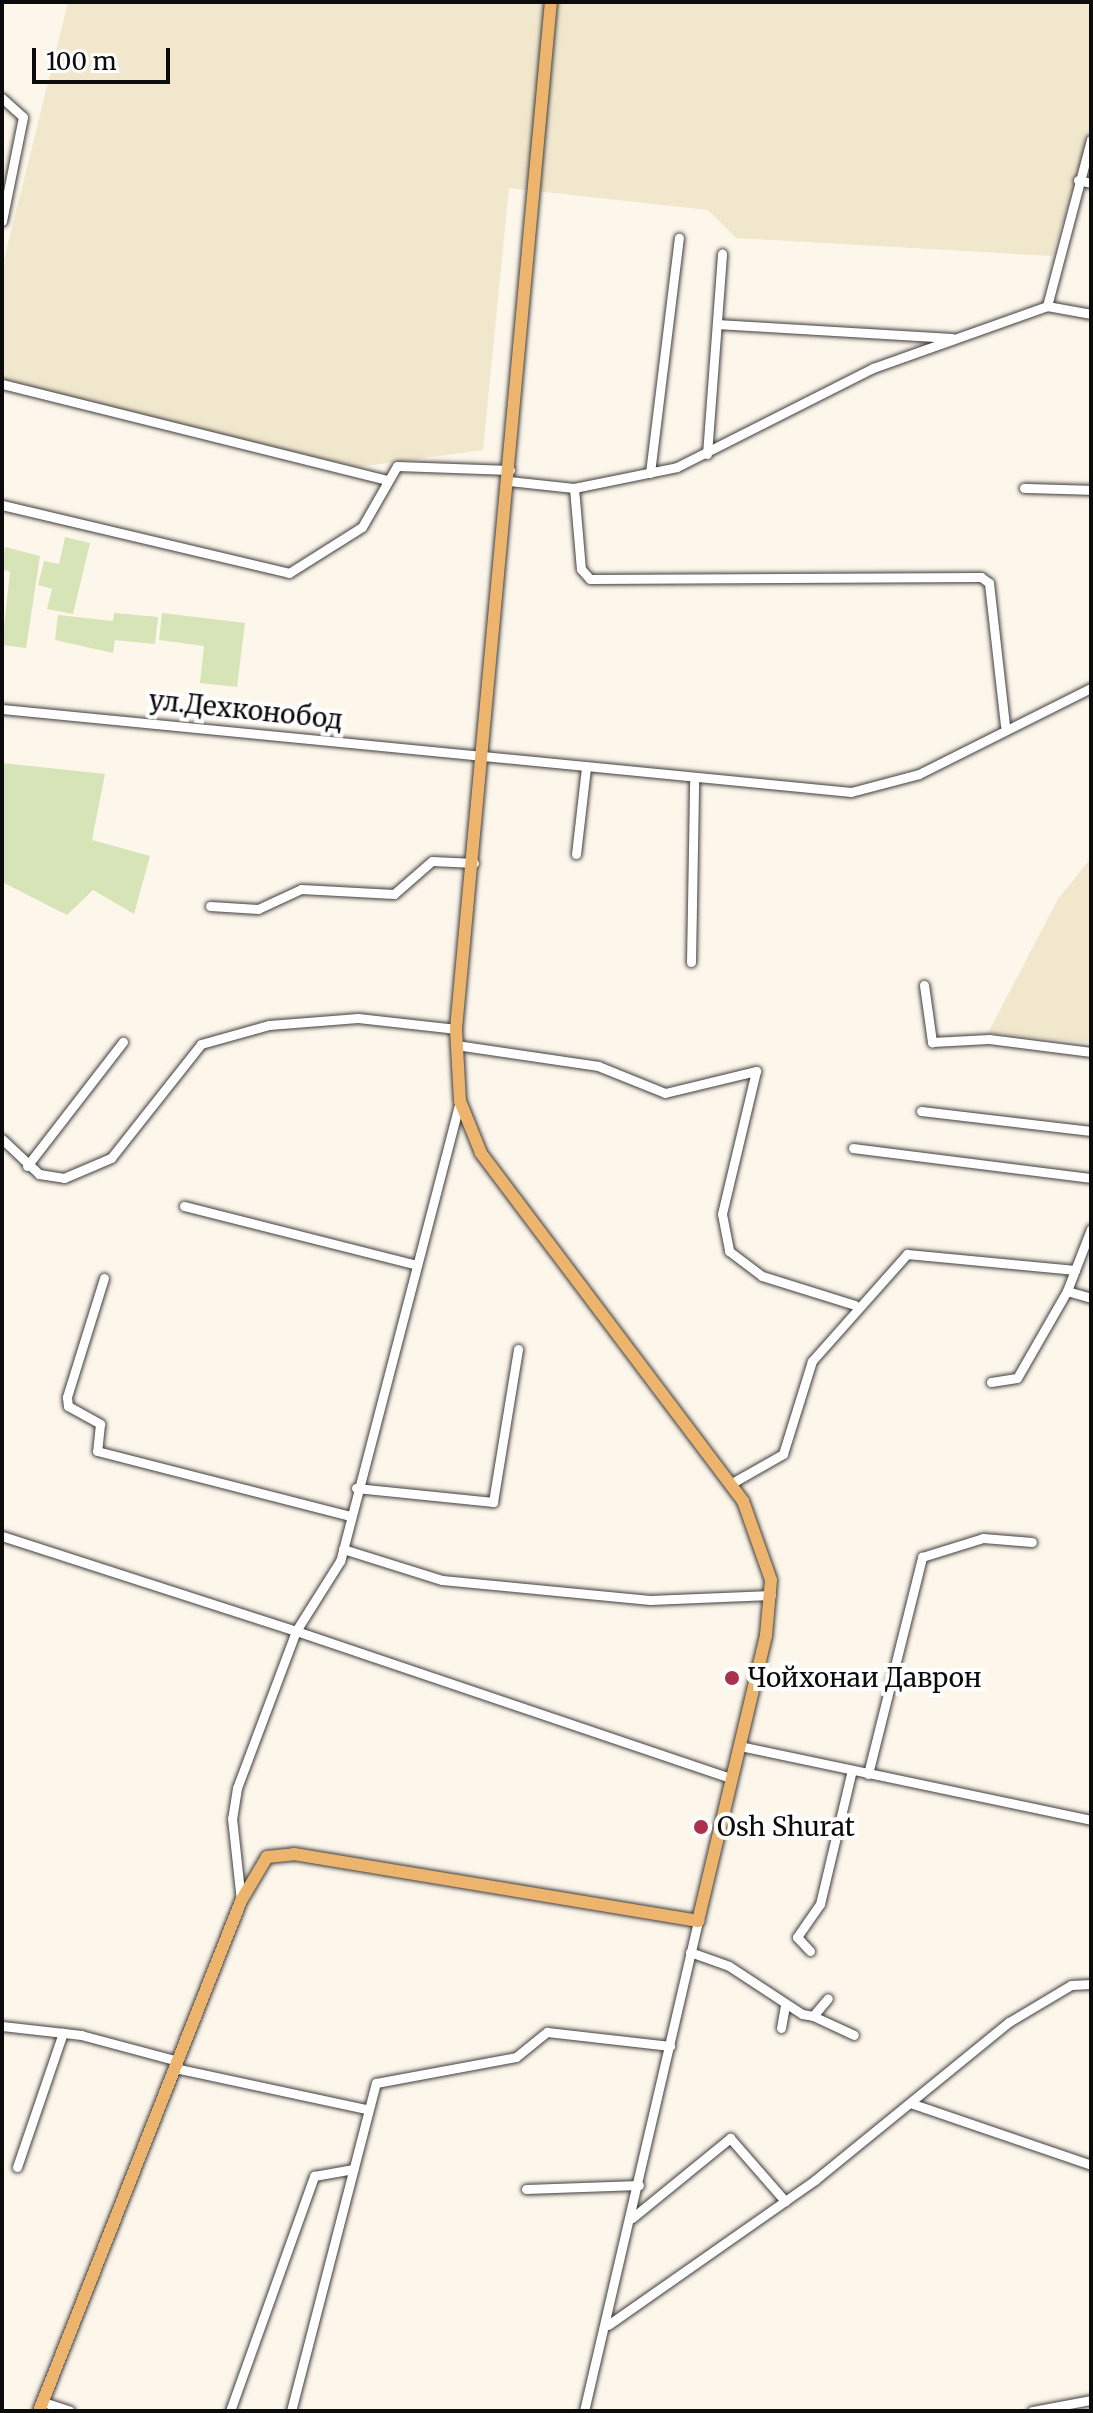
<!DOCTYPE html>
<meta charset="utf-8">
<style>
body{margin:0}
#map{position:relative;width:1093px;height:2413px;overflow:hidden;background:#fdf6eb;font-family:Merriweather,serif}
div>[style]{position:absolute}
.farmland>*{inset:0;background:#f0e7cd}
.green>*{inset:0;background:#d7e4b8}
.roads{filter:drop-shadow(0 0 2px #3e3e3e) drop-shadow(0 0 2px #3e3e3e)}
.minor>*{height:9px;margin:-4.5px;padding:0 4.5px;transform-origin:4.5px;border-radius:4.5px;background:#fff}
.major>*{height:12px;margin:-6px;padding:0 6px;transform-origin:6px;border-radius:6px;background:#ecb46c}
.dots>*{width:22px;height:22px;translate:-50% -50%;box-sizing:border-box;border:4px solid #fff;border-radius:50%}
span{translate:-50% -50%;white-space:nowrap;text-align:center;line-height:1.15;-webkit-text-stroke:8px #fff;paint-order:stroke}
.street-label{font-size:26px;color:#0b0b0b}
.poi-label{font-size:26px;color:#0b0b0b}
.left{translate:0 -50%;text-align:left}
.frame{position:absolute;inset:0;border:4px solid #0b0b0b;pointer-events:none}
.scale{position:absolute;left:32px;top:48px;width:138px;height:36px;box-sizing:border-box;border:4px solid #0b0b0b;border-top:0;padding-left:10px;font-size:24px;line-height:28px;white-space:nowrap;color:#0b0b0b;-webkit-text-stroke:6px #fff;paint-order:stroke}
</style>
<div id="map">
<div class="farmland">
<div style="clip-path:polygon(68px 2px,1091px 2px,1091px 128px,1052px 256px,736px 238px,708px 210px,509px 188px,483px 450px,358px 467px,2px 382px,2px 268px)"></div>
<div style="clip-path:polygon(1091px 858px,1091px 1043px,988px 1033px,1058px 899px)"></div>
</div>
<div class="green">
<div style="clip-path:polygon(65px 537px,90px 543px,73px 614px,47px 609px,52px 589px,38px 585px,44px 561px,59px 564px)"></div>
<div style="clip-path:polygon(5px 547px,40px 556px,26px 648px,2px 645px,10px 572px,2px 569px)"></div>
<div style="clip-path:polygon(114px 613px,158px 617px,155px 644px,115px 640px,113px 653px,55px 640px,58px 615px,113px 621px)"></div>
<div style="clip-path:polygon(162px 613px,245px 623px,237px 687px,200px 683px,204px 646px,159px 640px)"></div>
<div style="clip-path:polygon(2px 763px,105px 774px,92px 840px,150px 856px,134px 914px,93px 890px,67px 915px,2px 882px)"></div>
</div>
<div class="roads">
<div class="minor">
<div style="left:2px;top:98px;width:28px;rotate:42deg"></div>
<div style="left:23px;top:117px;width:106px;rotate:101.4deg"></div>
<div style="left:1078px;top:180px;width:13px;rotate:13deg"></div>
<div style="left:1047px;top:306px;width:45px;rotate:10.3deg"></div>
<div style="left:717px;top:324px;width:235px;rotate:3.4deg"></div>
<div style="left:2px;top:384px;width:396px;rotate:14deg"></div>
<div style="left:707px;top:454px;width:201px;rotate:-85.7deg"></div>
<div style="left:650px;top:473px;width:237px;rotate:-83deg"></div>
<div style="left:509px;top:481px;width:65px;rotate:6.1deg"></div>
<div style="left:574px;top:488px;width:81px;rotate:85.1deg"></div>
<div style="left:581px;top:569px;width:13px;rotate:48deg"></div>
<div style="left:590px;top:579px;width:391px;rotate:-0.3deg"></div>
<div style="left:981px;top:577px;width:10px;rotate:37deg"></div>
<div style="left:989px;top:583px;width:143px;rotate:83.6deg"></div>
<div style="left:574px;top:488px;width:105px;rotate:-11.5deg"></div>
<div style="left:677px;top:467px;width:220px;rotate:-26.8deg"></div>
<div style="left:873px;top:368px;width:185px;rotate:-19.6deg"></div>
<div style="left:1047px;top:306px;width:172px;rotate:-75.2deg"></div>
<div style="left:1024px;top:488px;width:67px;rotate:1.7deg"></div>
<div style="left:2px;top:505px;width:295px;rotate:13.3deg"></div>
<div style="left:289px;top:573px;width:86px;rotate:-32.2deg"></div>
<div style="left:362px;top:527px;width:70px;rotate:-60.2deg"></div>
<div style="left:397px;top:466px;width:113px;rotate:2deg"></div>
<div style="left:2px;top:709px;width:853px;rotate:5.58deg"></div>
<div style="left:851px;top:792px;width:70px;rotate:-14.8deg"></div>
<div style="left:919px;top:774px;width:192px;rotate:-26.6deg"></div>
<div style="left:576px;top:854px;width:88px;rotate:-83.4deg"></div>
<div style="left:210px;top:906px;width:48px;rotate:3.6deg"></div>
<div style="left:258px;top:909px;width:47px;rotate:-24.9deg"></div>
<div style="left:301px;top:889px;width:93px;rotate:3.1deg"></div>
<div style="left:394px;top:894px;width:50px;rotate:-41deg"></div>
<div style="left:432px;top:861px;width:42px;rotate:2.7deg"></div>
<div style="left:691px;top:962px;width:180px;rotate:-89deg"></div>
<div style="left:924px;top:985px;width:58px;rotate:82deg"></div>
<div style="left:932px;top:1042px;width:57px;rotate:-3deg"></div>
<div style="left:989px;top:1039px;width:103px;rotate:7.3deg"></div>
<div style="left:456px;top:1045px;width:144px;rotate:8.4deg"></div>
<div style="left:598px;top:1066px;width:72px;rotate:21.9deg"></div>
<div style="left:665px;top:1093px;width:94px;rotate:-13.6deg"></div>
<div style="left:756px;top:1071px;width:147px;rotate:103.4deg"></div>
<div style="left:722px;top:1214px;width:38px;rotate:79deg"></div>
<div style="left:729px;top:1251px;width:41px;rotate:37.1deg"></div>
<div style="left:762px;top:1276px;width:97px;rotate:17.3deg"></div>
<div style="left:460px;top:1101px;width:475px;rotate:104.6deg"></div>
<div style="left:340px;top:1561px;width:83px;rotate:122.2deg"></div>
<div style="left:296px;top:1631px;width:458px;rotate:18.7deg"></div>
<div style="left:921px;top:1111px;width:171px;rotate:6.7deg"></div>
<div style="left:2px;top:1139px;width:51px;rotate:43.4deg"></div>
<div style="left:39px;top:1174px;width:25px;rotate:9deg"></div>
<div style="left:64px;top:1178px;width:51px;rotate:-23.1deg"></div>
<div style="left:111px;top:1158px;width:145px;rotate:-51.7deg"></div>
<div style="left:201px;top:1044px;width:71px;rotate:-15.6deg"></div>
<div style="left:269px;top:1025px;width:89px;rotate:-4.5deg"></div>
<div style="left:358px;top:1018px;width:99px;rotate:6.4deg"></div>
<div style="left:853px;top:1148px;width:240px;rotate:7.2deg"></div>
<div style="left:27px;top:1166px;width:157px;rotate:-52.3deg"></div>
<div style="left:184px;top:1206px;width:237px;rotate:14.2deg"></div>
<div style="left:1075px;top:1270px;width:44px;rotate:-68.7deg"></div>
<div style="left:104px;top:1278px;width:125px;rotate:107.3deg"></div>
<div style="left:67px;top:1397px;width:9px;rotate:84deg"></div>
<div style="left:68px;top:1406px;width:37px;rotate:29deg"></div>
<div style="left:100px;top:1424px;width:27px;rotate:96deg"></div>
<div style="left:97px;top:1451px;width:262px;rotate:14.4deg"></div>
<div style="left:991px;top:1382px;width:26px;rotate:-9deg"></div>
<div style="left:1017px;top:1378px;width:100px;rotate:-60.1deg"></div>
<div style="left:732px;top:1483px;width:59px;rotate:-29.6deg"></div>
<div style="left:783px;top:1454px;width:97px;rotate:-72.7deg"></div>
<div style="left:812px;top:1361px;width:143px;rotate:-48.4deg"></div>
<div style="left:907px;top:1254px;width:169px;rotate:5.4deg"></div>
<div style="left:1075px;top:1270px;width:22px;rotate:111deg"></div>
<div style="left:1067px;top:1291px;width:25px;rotate:16deg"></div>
<div style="left:356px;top:1488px;width:138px;rotate:5.8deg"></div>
<div style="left:493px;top:1502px;width:155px;rotate:-80.7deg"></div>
<div style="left:2px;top:1536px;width:309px;rotate:17.9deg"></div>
<div style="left:296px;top:1631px;width:168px;rotate:110.6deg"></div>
<div style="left:237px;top:1788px;width:30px;rotate:99deg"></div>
<div style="left:232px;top:1818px;width:83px;rotate:83.8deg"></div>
<div style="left:343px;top:1549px;width:104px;rotate:17.4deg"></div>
<div style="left:442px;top:1580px;width:209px;rotate:5.5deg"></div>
<div style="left:650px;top:1600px;width:121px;rotate:-2.4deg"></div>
<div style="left:740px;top:1746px;width:359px;rotate:11.9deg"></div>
<div style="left:868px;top:1774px;width:224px;rotate:-76deg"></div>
<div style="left:922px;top:1557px;width:64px;rotate:-17.3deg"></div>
<div style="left:983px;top:1538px;width:49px;rotate:4.7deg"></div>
<div style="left:810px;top:1951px;width:19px;rotate:-133deg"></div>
<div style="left:797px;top:1937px;width:40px;rotate:-55.1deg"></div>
<div style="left:820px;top:1904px;width:138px;rotate:-76.6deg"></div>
<div style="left:690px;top:1952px;width:41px;rotate:19.7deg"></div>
<div style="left:729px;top:1966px;width:87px;rotate:33.3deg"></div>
<div style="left:802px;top:2014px;width:11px;rotate:10deg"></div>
<div style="left:813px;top:2016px;width:23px;rotate:-50deg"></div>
<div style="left:813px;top:2016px;width:45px;rotate:24.9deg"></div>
<div style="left:2px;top:2026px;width:80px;rotate:6.5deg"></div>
<div style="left:81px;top:2035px;width:100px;rotate:15deg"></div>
<div style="left:781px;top:2028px;width:23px;rotate:-80deg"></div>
<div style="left:175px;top:2068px;width:196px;rotate:12.1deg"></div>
<div style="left:913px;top:2104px;width:188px;rotate:18.9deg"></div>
<div style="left:17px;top:2167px;width:142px;rotate:-71.1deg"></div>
<div style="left:526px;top:2189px;width:113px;rotate:-2deg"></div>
<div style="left:632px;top:2218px;width:127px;rotate:-39.2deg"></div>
<div style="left:730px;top:2138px;width:84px;rotate:48.9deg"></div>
<div style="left:608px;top:2325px;width:253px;rotate:-35deg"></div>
<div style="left:815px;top:2180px;width:250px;rotate:-39.2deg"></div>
<div style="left:1009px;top:2022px;width:72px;rotate:-30.8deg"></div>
<div style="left:1071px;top:1985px;width:20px;rotate:-3deg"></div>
<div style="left:43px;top:2402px;width:28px;rotate:18deg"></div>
<div style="left:230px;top:2411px;width:250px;rotate:-70.3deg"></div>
<div style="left:314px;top:2176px;width:40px;rotate:-10deg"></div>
<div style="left:291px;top:2411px;width:339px;rotate:-75.5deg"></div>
<div style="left:376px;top:2083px;width:142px;rotate:-10.5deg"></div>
<div style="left:516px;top:2057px;width:40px;rotate:-39deg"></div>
<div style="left:547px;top:2032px;width:124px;rotate:6.5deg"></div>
<div style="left:584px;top:2411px;width:503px;rotate:-76.9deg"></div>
<div style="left:1032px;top:2411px;width:60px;rotate:-10.6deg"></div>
</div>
<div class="major">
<div style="left:39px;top:2411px;width:549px;rotate:-68.39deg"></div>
<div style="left:241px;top:1901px;width:51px;rotate:-59.4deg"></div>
<div style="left:267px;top:1857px;width:27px;rotate:-6deg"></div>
<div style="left:294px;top:1854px;width:410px;rotate:9.4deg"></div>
<div style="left:698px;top:1921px;width:294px;rotate:-76.6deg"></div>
<div style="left:766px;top:1635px;width:55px;rotate:-84.8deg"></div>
<div style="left:771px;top:1580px;width:84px;rotate:-109.5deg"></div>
<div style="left:743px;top:1501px;width:436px;rotate:-127deg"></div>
<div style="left:481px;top:1153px;width:56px;rotate:-112deg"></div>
<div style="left:460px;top:1101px;width:72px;rotate:-93.2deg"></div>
<div style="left:456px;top:1029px;width:1031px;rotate:-84.72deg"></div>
</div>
</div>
<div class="dots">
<div style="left:732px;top:1678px;background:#ad314f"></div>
<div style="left:701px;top:1827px;background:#ad314f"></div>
</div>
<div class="street-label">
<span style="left:246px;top:710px;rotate:6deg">ул.Дехконобод</span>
</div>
<div class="poi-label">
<span class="left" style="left:748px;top:1678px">Чойхонаи Даврон</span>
<span class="left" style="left:717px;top:1827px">Osh Shurat</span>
</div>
<div class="frame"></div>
<div class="scale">100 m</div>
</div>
